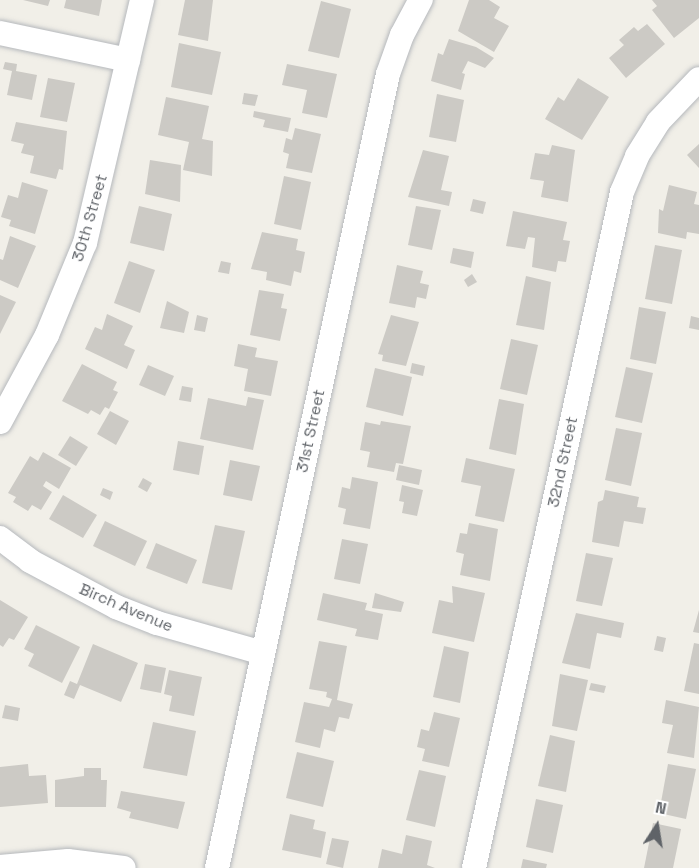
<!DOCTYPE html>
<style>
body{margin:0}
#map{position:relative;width:699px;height:868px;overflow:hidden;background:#f1efe8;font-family:"Space Grotesk",sans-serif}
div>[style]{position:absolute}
.building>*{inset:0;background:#cccac5}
.roads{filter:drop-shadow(0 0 2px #b5b8bc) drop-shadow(0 0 2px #b5b8bc)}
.minor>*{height:24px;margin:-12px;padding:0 12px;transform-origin:12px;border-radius:12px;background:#fff}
span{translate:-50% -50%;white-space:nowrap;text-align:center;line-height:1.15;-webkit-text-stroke:4.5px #fff;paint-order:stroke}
.street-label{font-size:16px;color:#5f6368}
.north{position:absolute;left:627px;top:796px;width:60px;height:60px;-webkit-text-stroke:4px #fff;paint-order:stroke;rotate:12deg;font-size:16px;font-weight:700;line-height:24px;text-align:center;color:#5f6368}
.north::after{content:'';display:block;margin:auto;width:21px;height:27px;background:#5f6368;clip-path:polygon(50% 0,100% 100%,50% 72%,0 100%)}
</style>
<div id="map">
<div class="building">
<div style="clip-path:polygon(23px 0,50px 0,48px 6px)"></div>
<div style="clip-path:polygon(66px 0,102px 0,99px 16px,64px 8px)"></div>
<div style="clip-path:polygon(185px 0,213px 0,208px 41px,178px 35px)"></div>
<div style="clip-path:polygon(469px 0,489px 0,500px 7px,494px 18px,509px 26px,494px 52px,458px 31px)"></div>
<div style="clip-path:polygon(652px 0,699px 0,699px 18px,674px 38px,652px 10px,657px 6px)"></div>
<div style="clip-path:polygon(321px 1px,351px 9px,339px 58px,308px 51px)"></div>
<div style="clip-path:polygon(647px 24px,665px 44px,626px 78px,609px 58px,624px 45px,619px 40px,634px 27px,638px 31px)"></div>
<div style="clip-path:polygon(449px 39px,476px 47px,494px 58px,485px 68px,468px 61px,462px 73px,465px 74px,461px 90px,431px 81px,438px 53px,443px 55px)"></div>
<div style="clip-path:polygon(179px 43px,221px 52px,212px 95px,171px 87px)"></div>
<div style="clip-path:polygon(5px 62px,17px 64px,16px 71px,37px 75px,32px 100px,7px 95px,12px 71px,3px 69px)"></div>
<div style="clip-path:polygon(287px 64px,337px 74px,327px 118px,302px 113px,307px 90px,282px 85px)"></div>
<div style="clip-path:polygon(48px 78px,75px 83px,67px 122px,40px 117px)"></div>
<div style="clip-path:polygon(578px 78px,609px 97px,582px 140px,545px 119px,558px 97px,564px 101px)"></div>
<div style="clip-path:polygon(244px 93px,258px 95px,255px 106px,242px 104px)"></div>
<div style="clip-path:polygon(437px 94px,464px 100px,456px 142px,429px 137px)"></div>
<div style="clip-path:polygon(166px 97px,209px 106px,202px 139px,213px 141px,212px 176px,183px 170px,189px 142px,158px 135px)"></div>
<div style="clip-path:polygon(254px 111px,291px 118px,288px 132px,263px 127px,265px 120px,253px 117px)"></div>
<div style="clip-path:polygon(16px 122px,67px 131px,63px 170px,59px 169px,56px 179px,30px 173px,34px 156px,21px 153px,24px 144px,11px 141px)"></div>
<div style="clip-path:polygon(295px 128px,321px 134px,312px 173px,286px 168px,289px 154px,283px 152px,286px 138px,292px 140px)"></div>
<div style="clip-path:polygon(699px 144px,699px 168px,687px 155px)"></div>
<div style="clip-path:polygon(552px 145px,575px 150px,568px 202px,541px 197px,544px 181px,530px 179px,535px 153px,549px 155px)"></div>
<div style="clip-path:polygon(423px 150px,449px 156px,441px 190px,452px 192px,449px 206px,408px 197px)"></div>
<div style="clip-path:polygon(150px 160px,181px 165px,180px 202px,145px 194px)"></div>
<div style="clip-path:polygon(284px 176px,311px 182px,301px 230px,274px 224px)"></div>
<div style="clip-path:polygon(22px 182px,48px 190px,35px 234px,9px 226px,11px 220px,1px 217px,8px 195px,18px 198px)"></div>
<div style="clip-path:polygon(669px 185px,697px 192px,694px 204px,699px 205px,699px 234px,687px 232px,686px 239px,658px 233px,659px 209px,663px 211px)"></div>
<div style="clip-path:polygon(473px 199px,486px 202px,483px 214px,470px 211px)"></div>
<div style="clip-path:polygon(139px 206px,172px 214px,164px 251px,130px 243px)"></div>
<div style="clip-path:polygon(416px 206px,441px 210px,432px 250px,408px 245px)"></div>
<div style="clip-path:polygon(513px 211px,567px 222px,563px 240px,570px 241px,566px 262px,558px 261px,556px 272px,532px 267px,535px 238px,528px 237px,525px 249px,506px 246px)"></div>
<div style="clip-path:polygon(262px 232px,298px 239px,296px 250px,305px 252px,301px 273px,294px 271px,291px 286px,266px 280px,267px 272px,251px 269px)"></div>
<div style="clip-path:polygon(10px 236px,36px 246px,18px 288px,0 280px,0 259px,3px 260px)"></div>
<div style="clip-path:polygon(655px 245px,682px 250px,672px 304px,645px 299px)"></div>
<div style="clip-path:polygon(453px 248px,474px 252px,471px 268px,450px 263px)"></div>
<div style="clip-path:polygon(129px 261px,155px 270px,140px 313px,114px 303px)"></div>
<div style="clip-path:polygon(221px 261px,231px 263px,229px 274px,218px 272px)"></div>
<div style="clip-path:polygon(397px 265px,423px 271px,420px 283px,429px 285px,426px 299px,417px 297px,415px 308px,389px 303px)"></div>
<div style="clip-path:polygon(472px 274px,477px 282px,468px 287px,464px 280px)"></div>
<div style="clip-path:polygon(526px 276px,551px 282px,544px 330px,516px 325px)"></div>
<div style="clip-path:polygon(259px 290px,284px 294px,281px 308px,287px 309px,280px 341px,250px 335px)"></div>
<div style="clip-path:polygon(0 295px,16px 302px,0 334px)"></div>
<div style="clip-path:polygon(167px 301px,189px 312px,184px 333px,160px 328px)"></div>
<div style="clip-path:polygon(639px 307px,666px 312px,656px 364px,630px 359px)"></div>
<div style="clip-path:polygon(107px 314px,133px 326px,124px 345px,135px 350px,127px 369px,85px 349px,95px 327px,102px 330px)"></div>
<div style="clip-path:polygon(197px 315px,208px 318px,205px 332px,194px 330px)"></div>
<div style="clip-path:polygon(391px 315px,419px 322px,406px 366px,382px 361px,383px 355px,378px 354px)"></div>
<div style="clip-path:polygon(691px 316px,699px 318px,699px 330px,689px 328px)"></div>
<div style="clip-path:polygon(511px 339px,538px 345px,527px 395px,500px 389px)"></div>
<div style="clip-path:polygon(238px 344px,257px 348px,255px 357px,278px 361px,271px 396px,244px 391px,248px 369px,234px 366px)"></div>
<div style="clip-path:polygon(412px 363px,425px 366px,423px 376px,410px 373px)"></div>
<div style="clip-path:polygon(82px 364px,117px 382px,113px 390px,118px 392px,109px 409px,105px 407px,100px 415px,91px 410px,88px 414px,62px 401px)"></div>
<div style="clip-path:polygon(148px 365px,174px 376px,165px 396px,139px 385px)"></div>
<div style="clip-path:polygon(626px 367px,653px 373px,642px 423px,615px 417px)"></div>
<div style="clip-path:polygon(375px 368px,412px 377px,403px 416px,366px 407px)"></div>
<div style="clip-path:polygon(182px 386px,193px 388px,191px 402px,179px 400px)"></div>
<div style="clip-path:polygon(248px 397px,264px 400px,253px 450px,200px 439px,208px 398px,246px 406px)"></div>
<div style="clip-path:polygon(499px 399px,524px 404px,516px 455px,489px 449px)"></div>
<div style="clip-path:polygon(110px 411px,129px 421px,116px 445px,97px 434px)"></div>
<div style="clip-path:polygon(381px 421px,411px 426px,403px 464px,396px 463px,394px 472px,367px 467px,370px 452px,360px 450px,365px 422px,380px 425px)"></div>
<div style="clip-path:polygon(616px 428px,642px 433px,631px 486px,605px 480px)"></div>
<div style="clip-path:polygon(70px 436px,88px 447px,76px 466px,58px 455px)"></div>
<div style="clip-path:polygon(178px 441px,204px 446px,199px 475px,173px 470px)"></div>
<div style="clip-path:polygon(43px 452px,71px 468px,59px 489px,46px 481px,43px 486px,52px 492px,41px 510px,32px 505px,28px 511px,13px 502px,16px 497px,8px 493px,30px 456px,38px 461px)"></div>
<div style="clip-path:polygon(466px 458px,515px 469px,504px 522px,475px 516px,481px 486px,461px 482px)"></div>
<div style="clip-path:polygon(230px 460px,260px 466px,252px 501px,223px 495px)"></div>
<div style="clip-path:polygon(399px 465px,422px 470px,419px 485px,396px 480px)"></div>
<div style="clip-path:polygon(352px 477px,378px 482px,370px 529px,343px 524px,346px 509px,338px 507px,342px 487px,350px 489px)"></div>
<div style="clip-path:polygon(143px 478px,152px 483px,147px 492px,138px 487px)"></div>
<div style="clip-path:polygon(402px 485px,423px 490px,417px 516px,402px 513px,404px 502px,399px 501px)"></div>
<div style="clip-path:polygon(103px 488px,113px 492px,110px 500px,100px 495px)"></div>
<div style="clip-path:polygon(605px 490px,639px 497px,637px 507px,646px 508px,643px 524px,624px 521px,619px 547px,592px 542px,598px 502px,603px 500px)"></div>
<div style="clip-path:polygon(63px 495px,97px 515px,83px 538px,49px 519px)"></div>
<div style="clip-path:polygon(105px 521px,147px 541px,135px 566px,93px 546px)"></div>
<div style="clip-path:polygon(469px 523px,498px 529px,490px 581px,460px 575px,464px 554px,456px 552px,460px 533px,467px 534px)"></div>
<div style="clip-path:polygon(215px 525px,245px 531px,232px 590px,202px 583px)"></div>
<div style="clip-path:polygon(342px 539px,368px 544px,360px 584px,334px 579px)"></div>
<div style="clip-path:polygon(156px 543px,197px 560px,187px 584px,146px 568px)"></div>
<div style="clip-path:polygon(586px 553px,613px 558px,602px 606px,576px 601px)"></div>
<div style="clip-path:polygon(452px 586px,485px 593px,474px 642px,432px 633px,439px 600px,453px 603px)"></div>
<div style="clip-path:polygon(323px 593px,367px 603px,365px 610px,383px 614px,378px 640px,355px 636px,357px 629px,317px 620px)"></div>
<div style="clip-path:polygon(375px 593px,404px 602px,401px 612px,372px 608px)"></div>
<div style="clip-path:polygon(0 600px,28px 617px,14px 640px,9px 638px,3px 647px,0 645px)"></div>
<div style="clip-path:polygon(699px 610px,699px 633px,693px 632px)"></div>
<div style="clip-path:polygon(576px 613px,624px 623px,621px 638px,597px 633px,590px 669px,562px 663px)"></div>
<div style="clip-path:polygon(36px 625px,80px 647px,62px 683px,28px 666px,34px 654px,24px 649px)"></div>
<div style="clip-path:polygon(657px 636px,666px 638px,663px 652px,654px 650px)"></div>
<div style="clip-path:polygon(319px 641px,347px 646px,337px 700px,353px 704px,349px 719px,339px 717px,335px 732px,324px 729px,320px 748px,295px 742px,304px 702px,329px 707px,332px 699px,326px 697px,327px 692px,309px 689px)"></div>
<div style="clip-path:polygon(694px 643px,699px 644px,699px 694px,684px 691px)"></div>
<div style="clip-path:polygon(93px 644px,138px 663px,121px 702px,80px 685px,74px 699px,64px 695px,70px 681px,77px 684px)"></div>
<div style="clip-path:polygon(444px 646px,469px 652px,460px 703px,433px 697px)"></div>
<div style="clip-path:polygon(145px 664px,166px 668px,161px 693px,140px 689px)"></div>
<div style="clip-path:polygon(169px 670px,202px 677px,194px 716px,169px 711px,172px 696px,164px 694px)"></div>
<div style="clip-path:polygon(560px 674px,588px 680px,577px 731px,552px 726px)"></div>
<div style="clip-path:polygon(591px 683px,606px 686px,604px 693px,589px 690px)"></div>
<div style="clip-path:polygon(666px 700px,699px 707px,694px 758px,667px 753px,673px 725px,662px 723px)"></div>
<div style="clip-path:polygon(5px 705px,20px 708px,18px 721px,2px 718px)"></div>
<div style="clip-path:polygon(434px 712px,460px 718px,449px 767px,422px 761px,425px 749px,417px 747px,421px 729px,429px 731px)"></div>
<div style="clip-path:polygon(153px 722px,196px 731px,187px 776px,143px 768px)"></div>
<div style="clip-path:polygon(550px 735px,575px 741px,566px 792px,538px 786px)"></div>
<div style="clip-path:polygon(297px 752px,334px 761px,323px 807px,286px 798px)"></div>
<div style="clip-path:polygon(28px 764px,29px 776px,46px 775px,48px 803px,0 807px,0 767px)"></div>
<div style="clip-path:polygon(668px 764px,696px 769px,686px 819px,659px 813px)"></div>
<div style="clip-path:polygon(84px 768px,101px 768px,101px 780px,107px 780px,106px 807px,55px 807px,55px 780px,84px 776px)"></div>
<div style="clip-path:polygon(419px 770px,446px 776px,435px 827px,406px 820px)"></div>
<div style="clip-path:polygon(121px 791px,185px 802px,178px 829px,129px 818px,131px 812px,117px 808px)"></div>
<div style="clip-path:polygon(536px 799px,563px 805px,553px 853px,526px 847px)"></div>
<div style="clip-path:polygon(290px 814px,315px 820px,313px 829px,326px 832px,321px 858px,282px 850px)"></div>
<div style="clip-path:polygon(653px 823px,681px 829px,673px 868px,644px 868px)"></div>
<div style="clip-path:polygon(406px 835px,432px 841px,427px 865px,435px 868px,378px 868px,382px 849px,402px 854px)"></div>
<div style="clip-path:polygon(332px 838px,349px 841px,343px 868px,326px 864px)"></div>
<div style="clip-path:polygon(523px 859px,547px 864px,546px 868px,521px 868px)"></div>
</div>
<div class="roads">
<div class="minor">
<div style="left:0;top:33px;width:131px;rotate:11.9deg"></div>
<div style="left:0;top:422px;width:99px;rotate:-61.6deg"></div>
<div style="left:47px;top:335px;width:100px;rotate:-67.6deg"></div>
<div style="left:85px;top:243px;width:250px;rotate:-76.8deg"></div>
<div style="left:0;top:538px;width:38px;rotate:37deg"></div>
<div style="left:30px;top:561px;width:98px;rotate:28.1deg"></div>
<div style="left:116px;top:607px;width:44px;rotate:21.3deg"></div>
<div style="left:157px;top:623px;width:110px;rotate:15.8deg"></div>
<div style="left:0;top:867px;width:68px;rotate:-5deg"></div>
<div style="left:68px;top:861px;width:56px;rotate:7.1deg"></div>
<div style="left:217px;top:868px;width:812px;rotate:-77.85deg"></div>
<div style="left:388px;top:74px;width:41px;rotate:-70.3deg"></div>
<div style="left:402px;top:35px;width:40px;rotate:-62deg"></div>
<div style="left:474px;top:868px;width:692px;rotate:-77.65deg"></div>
<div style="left:622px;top:192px;width:39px;rotate:-67deg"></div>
<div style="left:637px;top:156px;width:40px;rotate:-58deg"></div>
<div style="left:658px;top:122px;width:59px;rotate:-46.4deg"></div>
</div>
</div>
<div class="street-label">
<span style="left:90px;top:218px;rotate:-74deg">30th Street</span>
<span style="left:311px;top:431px;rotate:-78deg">31st Street</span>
<span style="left:563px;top:462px;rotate:-78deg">32nd Street</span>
<span style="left:126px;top:608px;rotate:23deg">Birch Avenue</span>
</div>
<div class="north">N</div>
</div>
